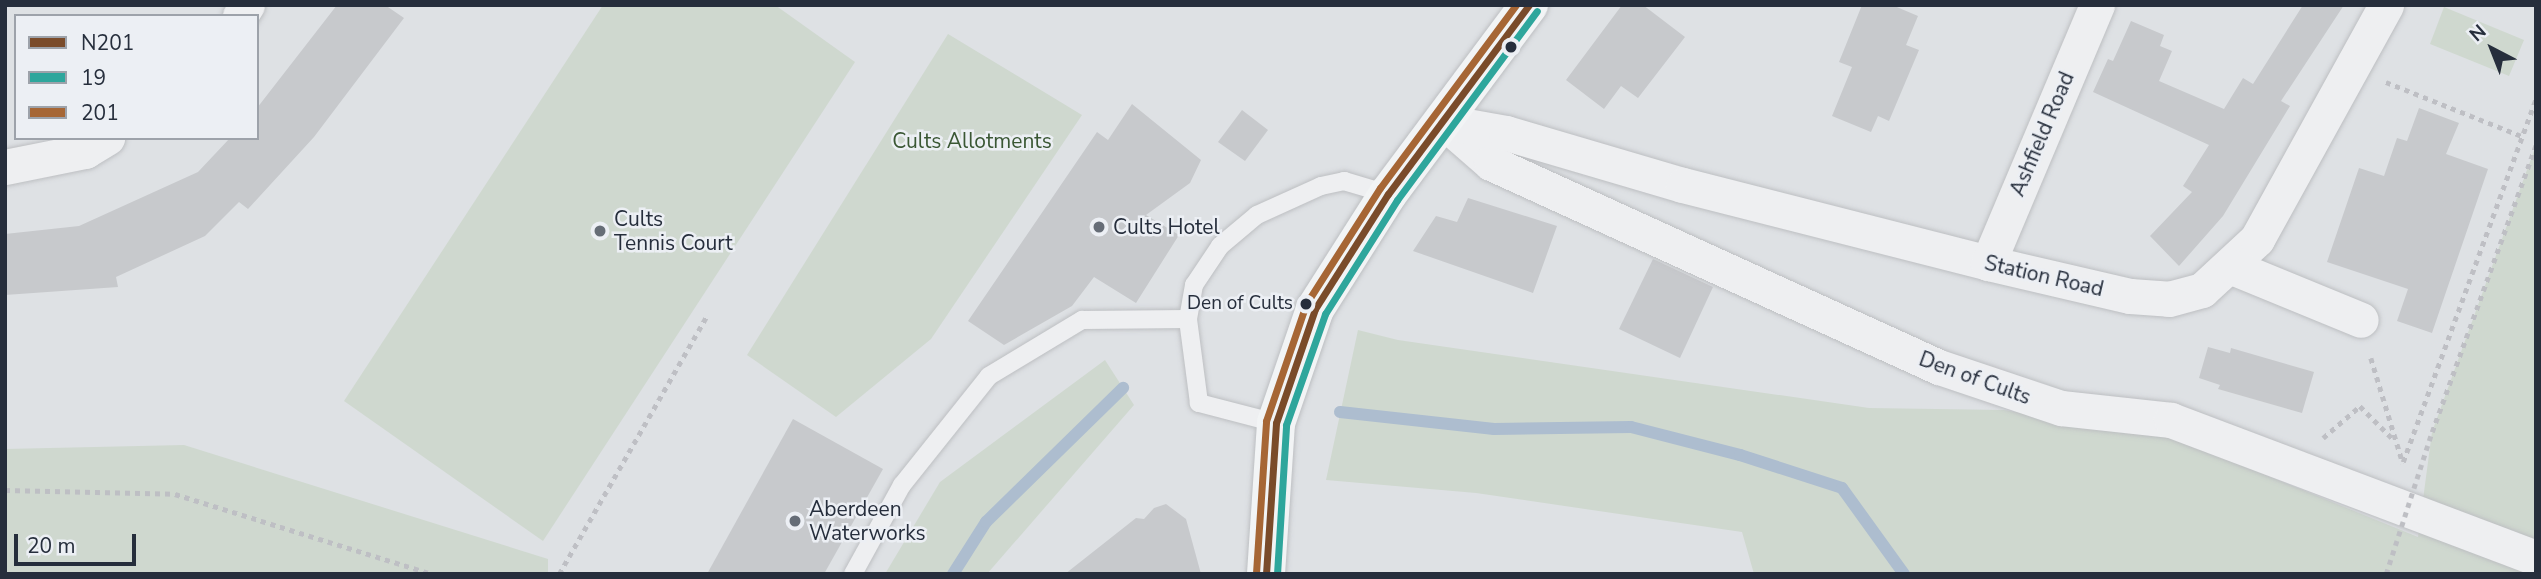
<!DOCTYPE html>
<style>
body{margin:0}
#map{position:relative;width:2541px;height:579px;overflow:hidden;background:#dee1e4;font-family:"Nunito Sans",sans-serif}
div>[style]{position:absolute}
.green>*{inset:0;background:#cfd8cf}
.stream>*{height:12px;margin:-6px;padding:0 6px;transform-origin:6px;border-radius:6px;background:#adbdcf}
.building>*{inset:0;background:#c7c9cc}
.path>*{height:4.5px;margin-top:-2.25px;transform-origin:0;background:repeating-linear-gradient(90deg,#bebfc4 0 5px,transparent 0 10px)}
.roads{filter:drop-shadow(0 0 2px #bdbfc2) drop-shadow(0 0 2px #bdbfc2)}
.lane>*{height:18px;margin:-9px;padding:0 9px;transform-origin:9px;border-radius:9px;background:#eeeff1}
.street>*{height:35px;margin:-17.5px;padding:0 17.5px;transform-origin:17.5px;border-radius:17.5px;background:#eeeff1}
.primary>*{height:38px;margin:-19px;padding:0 19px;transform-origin:19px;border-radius:19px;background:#f2f4f5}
.path-bridge>*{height:4.5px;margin-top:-2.25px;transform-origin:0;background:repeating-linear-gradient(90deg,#bebfc4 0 5px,transparent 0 10px)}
.bus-1>*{height:7px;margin:-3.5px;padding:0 3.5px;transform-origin:3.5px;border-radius:3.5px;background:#7a4b2a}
.bus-2>*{height:7px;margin:-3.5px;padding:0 3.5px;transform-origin:3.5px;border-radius:3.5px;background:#2ea69c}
.bus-3>*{height:7px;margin:-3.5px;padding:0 3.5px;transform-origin:3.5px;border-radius:3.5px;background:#a66635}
.dots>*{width:19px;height:19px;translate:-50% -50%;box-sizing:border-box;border:4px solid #eceff4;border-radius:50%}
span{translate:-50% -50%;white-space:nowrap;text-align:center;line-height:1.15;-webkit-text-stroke:5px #eceff4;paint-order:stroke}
.bus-label{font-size:19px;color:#262e3c}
.right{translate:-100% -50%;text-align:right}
.street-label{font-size:21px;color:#262e3c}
.park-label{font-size:21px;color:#3a5734}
.poi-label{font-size:21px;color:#262e3c}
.left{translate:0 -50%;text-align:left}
.frame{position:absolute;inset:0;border:7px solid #262e3c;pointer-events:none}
.legend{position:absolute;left:14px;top:14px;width:245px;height:126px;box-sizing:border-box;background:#eceff4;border:2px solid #9da2aa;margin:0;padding:9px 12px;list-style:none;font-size:21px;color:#262e3c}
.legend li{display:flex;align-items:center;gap:14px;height:35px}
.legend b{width:35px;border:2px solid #9da2aa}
.north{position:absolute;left:2457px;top:14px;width:70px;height:70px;-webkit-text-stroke:5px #eceff4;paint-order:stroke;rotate:318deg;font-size:19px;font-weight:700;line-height:28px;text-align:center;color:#262e3c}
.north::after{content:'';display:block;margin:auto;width:24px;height:32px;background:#262e3c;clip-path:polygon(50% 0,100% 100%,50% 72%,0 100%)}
.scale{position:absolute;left:14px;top:534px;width:122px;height:32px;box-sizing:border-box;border:4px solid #262e3c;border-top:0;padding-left:9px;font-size:21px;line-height:24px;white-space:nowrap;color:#262e3c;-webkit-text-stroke:5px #eceff4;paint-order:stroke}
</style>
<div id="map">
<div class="green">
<div style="clip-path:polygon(603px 5px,775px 5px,855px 62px,543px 541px,344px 401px)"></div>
<div style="clip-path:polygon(2444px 7px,2524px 40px,2509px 76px,2430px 44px)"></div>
<div style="clip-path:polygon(948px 34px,1082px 115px,931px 339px,836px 417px,747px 355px)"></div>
<div style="clip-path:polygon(2536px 145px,2536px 574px,1754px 574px,1742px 532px,1476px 493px,1326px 480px,1358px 330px,1398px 340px,1869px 408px,2004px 410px,2175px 438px,2418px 537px,2432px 432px)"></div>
<div style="clip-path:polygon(1105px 360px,1134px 405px,987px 574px,885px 574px,940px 482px)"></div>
<div style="clip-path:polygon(184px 445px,548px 559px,548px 574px,5px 574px,5px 449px)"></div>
</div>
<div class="stream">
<div style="left:1340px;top:412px;width:155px;rotate:6.3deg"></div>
<div style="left:1494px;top:429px;width:137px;rotate:-0.8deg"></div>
<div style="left:1631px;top:427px;width:113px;rotate:14.4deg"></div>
<div style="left:1740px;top:455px;width:107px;rotate:17.9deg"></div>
<div style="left:1842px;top:488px;width:106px;rotate:54.2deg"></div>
<div style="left:953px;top:574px;width:62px;rotate:-57.6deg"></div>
<div style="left:986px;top:522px;width:192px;rotate:-44.4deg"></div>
</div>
<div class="building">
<div style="clip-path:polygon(337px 5px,385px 5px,404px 18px,314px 137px,248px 209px,239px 202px,205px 236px,116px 277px,118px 287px,5px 295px,5px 234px,79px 226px,198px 172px,230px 138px,257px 138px,257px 108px)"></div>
<div style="clip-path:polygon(1622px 5px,1643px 5px,1685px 37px,1638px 98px,1621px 86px,1604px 109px,1566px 80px)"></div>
<div style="clip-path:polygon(1862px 5px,1892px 5px,1918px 16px,1906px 45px,1919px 50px,1889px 121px,1878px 116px,1871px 132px,1832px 116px,1852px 67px,1839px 62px)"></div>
<div style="clip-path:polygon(2303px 5px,2344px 5px,2281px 101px,2290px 106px,2223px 216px,2179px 266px,2150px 236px,2192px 192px,2183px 186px,2209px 145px,2093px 92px,2108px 59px,2113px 61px,2131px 21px,2164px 35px,2160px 46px,2172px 51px,2159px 81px,2224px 109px,2243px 78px,2253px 84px)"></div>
<div style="clip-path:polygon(1132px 104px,1201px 160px,1190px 183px,1146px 215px,1179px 235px,1136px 303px,1094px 277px,1072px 306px,1004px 345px,968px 321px,1097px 132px,1108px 140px)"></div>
<div style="clip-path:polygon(2419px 108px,2459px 123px,2446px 154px,2488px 169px,2432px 333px,2397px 321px,2408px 289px,2327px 262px,2359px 168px,2384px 176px,2397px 138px,2407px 141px)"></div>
<div style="clip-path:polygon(1242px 110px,1268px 130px,1245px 161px,1218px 142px)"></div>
<div style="clip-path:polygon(1468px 198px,1557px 226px,1533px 293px,1413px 251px,1436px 216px,1457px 222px)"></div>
<div style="clip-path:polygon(1653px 259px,1713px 287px,1680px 358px,1619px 329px)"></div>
<div style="clip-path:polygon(2208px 347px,2230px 353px,2231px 348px,2314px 372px,2302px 413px,2218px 389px,2220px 385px,2199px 378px)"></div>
<div style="clip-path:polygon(793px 419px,883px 469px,824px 574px,707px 574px)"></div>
<div style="clip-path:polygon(1166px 504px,1186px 519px,1201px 574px,1065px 574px,1136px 518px,1144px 519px,1154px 508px)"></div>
</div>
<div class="path">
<div style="left:2386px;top:82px;width:146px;rotate:21.7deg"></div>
<div style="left:2371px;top:358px;width:110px;rotate:73.1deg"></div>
<div style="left:2432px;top:432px;width:305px;rotate:-70.1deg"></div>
<div style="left:2323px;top:438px;width:49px;rotate:-40.9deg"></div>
<div style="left:2360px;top:406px;width:45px;rotate:45deg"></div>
<div style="left:2403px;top:462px;width:387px;rotate:-69.9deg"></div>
<div style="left:5px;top:490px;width:170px;rotate:1.3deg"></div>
<div style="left:175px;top:494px;width:269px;rotate:17.3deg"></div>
<div style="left:559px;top:574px;width:296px;rotate:-60.2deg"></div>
</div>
<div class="roads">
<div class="lane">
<div style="left:1276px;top:423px;width:80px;rotate:-165.4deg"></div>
<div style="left:1199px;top:403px;width:85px;rotate:-97.5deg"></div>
<div style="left:1188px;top:319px;width:35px;rotate:-80deg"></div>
<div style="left:1194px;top:285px;width:47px;rotate:-56.3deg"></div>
<div style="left:1220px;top:246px;width:48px;rotate:-40deg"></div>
<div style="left:1257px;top:215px;width:70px;rotate:-24.4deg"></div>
<div style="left:1321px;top:186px;width:24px;rotate:-12deg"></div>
<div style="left:1344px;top:181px;width:46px;rotate:16.5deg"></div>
<div style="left:853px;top:574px;width:102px;rotate:-61.2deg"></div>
<div style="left:902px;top:485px;width:139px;rotate:-51.4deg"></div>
<div style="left:989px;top:376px;width:109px;rotate:-31.1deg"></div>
<div style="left:1082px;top:320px;width:106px;rotate:-0.5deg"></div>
</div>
<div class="street">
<div style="left:240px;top:16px;width:13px;rotate:-58deg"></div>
<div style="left:1444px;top:122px;width:62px;rotate:41.1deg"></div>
<div style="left:1491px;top:163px;width:492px;rotate:24.5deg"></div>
<div style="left:1939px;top:367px;width:129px;rotate:18.6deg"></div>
<div style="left:2061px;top:408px;width:111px;rotate:6.2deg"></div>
<div style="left:2171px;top:420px;width:390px;rotate:20.7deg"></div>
<div style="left:1444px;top:122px;width:63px;rotate:10.1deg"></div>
<div style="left:1506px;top:133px;width:184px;rotate:16.4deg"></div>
<div style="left:1683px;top:185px;width:315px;rotate:14.3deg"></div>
<div style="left:1988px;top:263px;width:146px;rotate:13.1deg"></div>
<div style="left:2130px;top:296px;width:39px;rotate:4deg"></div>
<div style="left:2169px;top:299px;width:34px;rotate:-15deg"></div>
<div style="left:2202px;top:290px;width:75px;rotate:-42.8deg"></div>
<div style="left:2257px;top:239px;width:267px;rotate:-61.1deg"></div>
<div style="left:5px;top:167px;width:82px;rotate:-11.3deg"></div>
<div style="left:85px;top:151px;width:26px;rotate:-31deg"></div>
<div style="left:1988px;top:263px;width:280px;rotate:-67.1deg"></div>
<div style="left:2232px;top:267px;width:139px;rotate:22.3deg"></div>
</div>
<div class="primary">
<div style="left:1266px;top:574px;width:151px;rotate:-86.2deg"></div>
<div style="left:1276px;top:423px;width:120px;rotate:-71.1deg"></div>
<div style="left:1315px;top:309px;width:136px;rotate:-57.6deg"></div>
<div style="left:1388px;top:194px;width:236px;rotate:-53.3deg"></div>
</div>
</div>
<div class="path-bridge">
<div style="left:2386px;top:574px;width:149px;rotate:-72.1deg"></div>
</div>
<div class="bus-1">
<div style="left:1266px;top:574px;width:151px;rotate:-86.2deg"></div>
<div style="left:1276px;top:423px;width:120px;rotate:-71.1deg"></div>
<div style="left:1315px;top:309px;width:136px;rotate:-57.6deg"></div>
<div style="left:1388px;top:194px;width:236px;rotate:-53.3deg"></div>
</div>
<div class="bus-2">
<div style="left:1277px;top:574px;width:149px;rotate:-86.5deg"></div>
<div style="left:1286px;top:425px;width:118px;rotate:-70.6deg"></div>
<div style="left:1325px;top:314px;width:135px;rotate:-57.7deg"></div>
<div style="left:1397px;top:200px;width:235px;rotate:-53.5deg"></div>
</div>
<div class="bus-3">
<div style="left:1256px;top:573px;width:152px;rotate:-86.2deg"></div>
<div style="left:1266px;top:421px;width:124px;rotate:-71.1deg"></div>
<div style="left:1306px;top:304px;width:138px;rotate:-57.5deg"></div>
<div style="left:1380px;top:188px;width:228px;rotate:-53.4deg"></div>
</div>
<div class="dots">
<div style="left:1511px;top:47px;background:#262e3c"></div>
<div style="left:1099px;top:227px;background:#666d77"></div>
<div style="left:600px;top:231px;background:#666d77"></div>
<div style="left:1306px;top:304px;background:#262e3c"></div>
<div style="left:795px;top:521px;background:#666d77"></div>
</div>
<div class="bus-label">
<span class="right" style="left:1293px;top:304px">Den of Cults</span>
</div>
<div class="street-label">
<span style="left:2042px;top:134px;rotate:-67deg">Ashfield Road</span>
<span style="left:2044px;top:276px;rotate:13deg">Station Road</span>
<span style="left:1975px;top:378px;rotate:20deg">Den of Cults</span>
</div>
<div class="park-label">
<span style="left:972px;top:141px">Cults Allotments</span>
</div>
<div class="poi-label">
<span class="left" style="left:614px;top:231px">Cults<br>Tennis Court</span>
<span class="left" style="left:1113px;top:227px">Cults Hotel</span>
<span class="left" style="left:809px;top:521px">Aberdeen<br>Waterworks</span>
</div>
<div class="frame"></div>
<ul class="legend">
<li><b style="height:9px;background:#7a4b2a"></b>N201</li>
<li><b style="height:9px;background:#2ea69c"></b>19</li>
<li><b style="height:9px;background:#a66635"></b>201</li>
</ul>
<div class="north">N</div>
<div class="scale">20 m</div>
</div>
